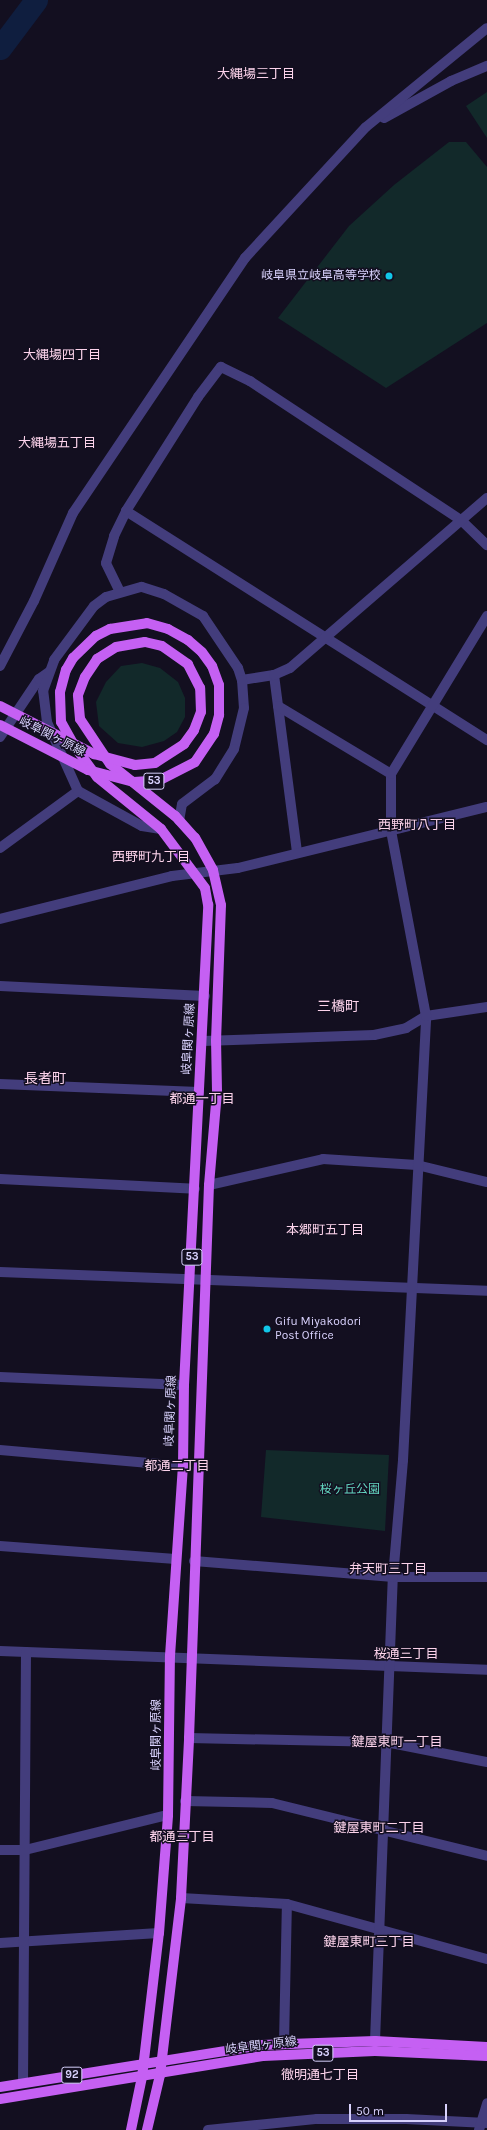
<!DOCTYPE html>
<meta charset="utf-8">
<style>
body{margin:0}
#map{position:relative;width:487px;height:2130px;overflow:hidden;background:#130f20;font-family:Karla,"Noto Sans JP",sans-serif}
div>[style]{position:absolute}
.green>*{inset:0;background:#12292a}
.river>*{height:23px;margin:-11.5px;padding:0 11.5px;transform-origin:11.5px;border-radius:11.5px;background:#0f1e3f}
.minor>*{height:10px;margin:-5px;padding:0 5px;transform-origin:5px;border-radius:5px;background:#433d7c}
.major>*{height:10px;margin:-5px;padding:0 5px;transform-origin:5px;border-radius:5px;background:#c560f3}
.major-bridge>*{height:10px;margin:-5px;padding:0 5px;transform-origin:5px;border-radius:5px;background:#c560f3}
.dots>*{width:11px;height:11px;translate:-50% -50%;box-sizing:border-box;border:2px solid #130f20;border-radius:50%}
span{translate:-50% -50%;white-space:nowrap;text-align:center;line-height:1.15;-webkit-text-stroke:3px #130f20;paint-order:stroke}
.shield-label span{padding:1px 3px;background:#130f20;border:1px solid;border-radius:3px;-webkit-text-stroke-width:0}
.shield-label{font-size:11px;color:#d8d1fc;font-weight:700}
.poi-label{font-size:12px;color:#d8d1fc}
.right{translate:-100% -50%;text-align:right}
.left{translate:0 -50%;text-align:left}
.street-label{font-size:12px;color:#d8d1fc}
.park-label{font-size:12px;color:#63d6c0}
.neighbourhood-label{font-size:13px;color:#fcd3eb}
.quarter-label{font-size:14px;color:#fcd3eb}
.scale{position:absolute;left:349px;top:2104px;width:98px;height:18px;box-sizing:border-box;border:2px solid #d8d1fc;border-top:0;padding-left:5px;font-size:12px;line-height:14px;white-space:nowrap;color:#d8d1fc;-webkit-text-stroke:3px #130f20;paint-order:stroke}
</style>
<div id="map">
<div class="green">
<div style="clip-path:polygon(487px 92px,487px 138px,466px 106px)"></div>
<div style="clip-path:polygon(449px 142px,466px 142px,487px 167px,487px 323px,386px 388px,278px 318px,349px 226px,394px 185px)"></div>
<div style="clip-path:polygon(142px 663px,160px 668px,178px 682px,185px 698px,185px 717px,177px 732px,164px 741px,142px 747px,118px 743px,99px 726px,96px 702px,106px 682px,121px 666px)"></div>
<div style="clip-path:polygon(266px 1450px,389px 1455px,385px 1531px,261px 1517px)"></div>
</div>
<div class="river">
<div style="left:0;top:48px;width:60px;rotate:-53.1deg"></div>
</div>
<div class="minor">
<div style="left:384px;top:118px;width:77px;rotate:-28.9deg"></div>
<div style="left:451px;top:81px;width:39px;rotate:-23deg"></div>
<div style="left:126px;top:511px;width:428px;rotate:32.4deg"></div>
<div style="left:120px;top:592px;width:32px;rotate:-116deg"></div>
<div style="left:106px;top:563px;width:28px;rotate:-73deg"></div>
<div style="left:114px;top:536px;width:28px;rotate:-64deg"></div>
<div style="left:126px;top:511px;width:135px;rotate:-57.7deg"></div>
<div style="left:198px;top:397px;width:38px;rotate:-53deg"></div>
<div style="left:221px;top:367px;width:32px;rotate:26deg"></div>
<div style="left:250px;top:381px;width:254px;rotate:33.4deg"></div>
<div style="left:462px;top:521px;width:35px;rotate:44deg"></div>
<div style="left:0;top:666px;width:73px;rotate:-62.4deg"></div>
<div style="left:34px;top:601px;width:96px;rotate:-66.1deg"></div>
<div style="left:73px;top:513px;width:308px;rotate:-56deg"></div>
<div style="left:245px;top:258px;width:178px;rotate:-47.3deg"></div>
<div style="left:366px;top:127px;width:156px;rotate:-39.3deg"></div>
<div style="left:274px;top:675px;width:179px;rotate:82.6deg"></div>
<div style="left:242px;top:680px;width:32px;rotate:-9deg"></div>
<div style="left:274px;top:675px;width:17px;rotate:-24deg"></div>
<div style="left:290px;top:668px;width:260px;rotate:-40.8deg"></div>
<div style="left:278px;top:706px;width:132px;rotate:31deg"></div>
<div style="left:0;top:737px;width:70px;rotate:-56.1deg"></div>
<div style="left:39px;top:679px;width:12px;rotate:-35deg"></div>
<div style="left:78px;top:791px;width:73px;rotate:28.7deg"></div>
<div style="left:142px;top:826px;width:19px;rotate:9deg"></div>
<div style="left:0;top:848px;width:97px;rotate:-36.2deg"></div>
<div style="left:78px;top:791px;width:76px;rotate:-114.2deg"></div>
<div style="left:47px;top:722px;width:31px;rotate:-97deg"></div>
<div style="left:43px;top:691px;width:33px;rotate:-70deg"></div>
<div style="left:54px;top:660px;width:67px;rotate:-53.5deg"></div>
<div style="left:94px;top:606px;width:15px;rotate:-37deg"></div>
<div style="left:106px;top:597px;width:37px;rotate:-16deg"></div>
<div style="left:142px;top:587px;width:23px;rotate:18deg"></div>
<div style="left:164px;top:594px;width:45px;rotate:29.4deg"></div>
<div style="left:203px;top:616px;width:63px;rotate:56.1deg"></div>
<div style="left:238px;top:668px;width:13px;rotate:72deg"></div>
<div style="left:242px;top:680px;width:28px;rotate:86deg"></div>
<div style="left:244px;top:708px;width:42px;rotate:103.7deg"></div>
<div style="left:234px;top:749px;width:36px;rotate:122deg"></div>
<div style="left:215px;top:779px;width:41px;rotate:142.9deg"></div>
<div style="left:182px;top:804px;width:17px;rotate:100deg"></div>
<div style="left:0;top:919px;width:177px;rotate:-14deg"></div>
<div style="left:172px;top:876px;width:66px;rotate:-6.9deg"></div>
<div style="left:238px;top:868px;width:256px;rotate:-13.8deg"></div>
<div style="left:0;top:986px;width:205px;rotate:2.8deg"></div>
<div style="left:203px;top:1041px;width:171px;rotate:-2deg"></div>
<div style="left:374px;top:1035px;width:33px;rotate:-12deg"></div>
<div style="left:406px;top:1028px;width:23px;rotate:-31deg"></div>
<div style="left:426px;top:1016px;width:62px;rotate:-8.4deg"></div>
<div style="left:0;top:1084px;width:199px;rotate:2.3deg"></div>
<div style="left:0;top:1179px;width:195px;rotate:2.9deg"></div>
<div style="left:209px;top:1185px;width:117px;rotate:-12.8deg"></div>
<div style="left:323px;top:1159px;width:94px;rotate:3.7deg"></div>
<div style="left:417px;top:1165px;width:72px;rotate:13.7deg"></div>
<div style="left:0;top:1272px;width:487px;rotate:2.2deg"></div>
<div style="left:0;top:1377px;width:184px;rotate:2.5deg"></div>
<div style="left:0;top:1450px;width:184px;rotate:5deg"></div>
<div style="left:0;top:1546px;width:176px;rotate:4.2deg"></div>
<div style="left:194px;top:1561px;width:200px;rotate:4.6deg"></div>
<div style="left:393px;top:1577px;width:94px"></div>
<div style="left:0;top:1651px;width:487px;rotate:2.2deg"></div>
<div style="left:189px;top:1738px;width:197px;rotate:1.2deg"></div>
<div style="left:386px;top:1742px;width:103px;rotate:11.2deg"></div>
<div style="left:185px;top:1801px;width:87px;rotate:1.3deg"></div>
<div style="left:272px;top:1803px;width:221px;rotate:13.8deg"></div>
<div style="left:0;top:1850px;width:25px"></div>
<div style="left:25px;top:1850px;width:147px;rotate:-13.8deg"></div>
<div style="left:181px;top:1898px;width:106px;rotate:3.2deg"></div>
<div style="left:287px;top:1904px;width:207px;rotate:15.4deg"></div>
<div style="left:0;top:1943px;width:159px;rotate:-3.6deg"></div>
<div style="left:375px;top:2041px;width:464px;rotate:-87.8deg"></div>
<div style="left:393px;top:1577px;width:117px;rotate:-85.1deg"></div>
<div style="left:403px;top:1460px;width:445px;rotate:-87deg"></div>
<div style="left:426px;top:1016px;width:189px;rotate:-100.7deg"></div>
<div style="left:391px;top:830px;width:56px;rotate:-90deg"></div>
<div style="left:391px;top:774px;width:185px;rotate:-58.7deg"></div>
<div style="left:284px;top:2043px;width:139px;rotate:-88.8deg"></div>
<div style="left:23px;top:2083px;width:431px;rotate:-89.6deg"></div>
<div style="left:208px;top:2130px;width:110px;rotate:-5.8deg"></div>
<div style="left:317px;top:2119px;width:89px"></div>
<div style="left:406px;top:2119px;width:81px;rotate:2.8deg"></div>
<div style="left:479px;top:2130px;width:28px;rotate:-73deg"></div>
</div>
<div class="major">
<div style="left:0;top:2087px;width:264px;rotate:-9.1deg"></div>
<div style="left:261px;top:2045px;width:114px;rotate:-2deg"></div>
<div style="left:375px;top:2041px;width:112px;rotate:3.1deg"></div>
<div style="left:0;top:2099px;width:266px;rotate:-9.3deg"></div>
<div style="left:263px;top:2056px;width:112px;rotate:-2.6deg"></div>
<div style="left:375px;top:2051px;width:112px;rotate:2.6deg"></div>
<div style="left:131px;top:2130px;width:54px;rotate:-78.3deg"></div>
<div style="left:142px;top:2077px;width:145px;rotate:-83.3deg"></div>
<div style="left:159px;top:1933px;width:118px;rotate:-85.6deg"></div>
<div style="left:168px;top:1815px;width:159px;rotate:-89.3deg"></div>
<div style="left:170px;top:1656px;width:190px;rotate:-86.1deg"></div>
<div style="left:183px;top:1466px;width:81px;rotate:-89.3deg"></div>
<div style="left:184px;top:1385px;width:481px;rotate:-87.1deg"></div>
<div style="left:208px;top:905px;width:17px;rotate:-100deg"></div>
<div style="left:205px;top:888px;width:74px;rotate:-126.7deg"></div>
<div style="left:161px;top:829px;width:82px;rotate:-140.9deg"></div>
<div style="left:97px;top:777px;width:37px;rotate:-126deg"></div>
<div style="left:75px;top:747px;width:29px;rotate:-119deg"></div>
<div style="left:61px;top:722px;width:30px;rotate:-92deg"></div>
<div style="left:60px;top:692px;width:23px;rotate:-75deg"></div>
<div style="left:66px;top:670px;width:14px;rotate:-60deg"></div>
<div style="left:73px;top:658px;width:32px;rotate:-44deg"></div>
<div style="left:96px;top:636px;width:16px;rotate:-27deg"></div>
<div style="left:110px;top:629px;width:37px;rotate:-9deg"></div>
<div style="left:147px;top:623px;width:22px;rotate:16deg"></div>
<div style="left:168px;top:629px;width:23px;rotate:29deg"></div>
<div style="left:188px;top:640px;width:18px;rotate:41deg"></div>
<div style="left:147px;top:2130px;width:57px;rotate:-76.7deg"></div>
<div style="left:160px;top:2075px;width:178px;rotate:-83.2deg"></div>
<div style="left:181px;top:1898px;width:160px;rotate:-87.1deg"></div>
<div style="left:189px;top:1738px;width:553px;rotate:-87.93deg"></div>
<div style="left:209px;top:1185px;width:94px;rotate:-85.1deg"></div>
<div style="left:217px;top:1091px;width:50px;rotate:-91.1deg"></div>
<div style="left:216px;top:1041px;width:136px;rotate:-87.9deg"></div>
<div style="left:221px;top:905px;width:36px;rotate:-103deg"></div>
<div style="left:213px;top:870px;width:37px;rotate:-119deg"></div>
<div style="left:195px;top:838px;width:30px;rotate:-132deg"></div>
<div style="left:175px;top:816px;width:83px;rotate:-141.3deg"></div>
<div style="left:110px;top:764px;width:54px;rotate:-123.7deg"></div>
<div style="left:80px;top:719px;width:24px;rotate:-95deg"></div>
<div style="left:78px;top:695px;width:19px;rotate:-69deg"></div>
<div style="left:85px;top:677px;width:22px;rotate:-56deg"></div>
<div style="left:97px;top:659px;width:22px;rotate:-32deg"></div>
<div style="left:116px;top:647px;width:29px;rotate:-10deg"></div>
<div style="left:145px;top:642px;width:17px;rotate:13deg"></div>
<div style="left:162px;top:646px;width:32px;rotate:35deg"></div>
</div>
<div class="major-bridge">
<div style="left:0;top:706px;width:106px;rotate:27.1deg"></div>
<div style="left:94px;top:754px;width:42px;rotate:15deg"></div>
<div style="left:135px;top:765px;width:20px;rotate:-6deg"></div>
<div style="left:155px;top:763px;width:35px;rotate:-33deg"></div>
<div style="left:184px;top:744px;width:17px;rotate:-54deg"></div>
<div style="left:194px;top:730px;width:19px;rotate:-69deg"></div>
<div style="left:201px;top:712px;width:24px;rotate:-92deg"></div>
<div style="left:200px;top:688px;width:27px;rotate:-117deg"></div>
<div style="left:0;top:725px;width:99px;rotate:27.1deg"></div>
<div style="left:88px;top:770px;width:48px;rotate:14.6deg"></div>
<div style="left:134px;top:782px;width:26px;rotate:-4deg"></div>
<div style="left:160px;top:780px;width:39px;rotate:-27deg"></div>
<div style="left:195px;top:762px;width:34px;rotate:-56deg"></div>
<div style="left:214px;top:734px;width:20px;rotate:-75deg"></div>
<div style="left:219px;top:715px;width:30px;rotate:-90deg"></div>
<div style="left:219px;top:685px;width:20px;rotate:-110deg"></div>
<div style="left:212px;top:666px;width:17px;rotate:-126deg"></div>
</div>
<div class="dots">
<div style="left:389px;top:276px;background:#11c6e8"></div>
<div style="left:267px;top:1329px;background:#11c6e8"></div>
</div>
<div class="shield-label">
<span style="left:154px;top:781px">53</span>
<span style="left:192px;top:1257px">53</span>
<span style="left:323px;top:2053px">53</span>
<span style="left:72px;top:2075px">92</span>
</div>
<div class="poi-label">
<span class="right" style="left:381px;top:276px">岐阜県立岐阜高等学校</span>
<span class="left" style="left:275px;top:1329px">Gifu Miyakodori<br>Post Office</span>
</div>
<div class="street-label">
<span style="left:52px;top:737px;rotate:27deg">岐阜関ヶ原線</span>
<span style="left:189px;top:1039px;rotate:-87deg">岐阜関ヶ原線</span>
<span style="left:171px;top:1411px;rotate:-88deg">岐阜関ヶ原線</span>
<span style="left:157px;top:1735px;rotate:-90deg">岐阜関ヶ原線</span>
<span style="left:261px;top:2046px;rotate:-7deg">岐阜関ヶ原線</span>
</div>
<div class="park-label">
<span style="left:350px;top:1490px">桜ヶ丘公園</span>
</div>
<div class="neighbourhood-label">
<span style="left:256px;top:74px">大縄場三丁目</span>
<span style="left:62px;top:355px">大縄場四丁目</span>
<span style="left:57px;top:443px">大縄場五丁目</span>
<span style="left:417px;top:825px">西野町八丁目</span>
<span style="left:151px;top:857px">西野町九丁目</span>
<span style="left:202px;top:1099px">都通一丁目</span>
<span style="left:325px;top:1230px">本郷町五丁目</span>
<span style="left:177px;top:1466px">都通二丁目</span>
<span style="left:388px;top:1569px">弁天町三丁目</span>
<span style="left:406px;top:1654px">桜通三丁目</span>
<span style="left:397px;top:1742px">鍵屋東町一丁目</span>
<span style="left:379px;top:1828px">鍵屋東町二丁目</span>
<span style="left:182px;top:1837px">都通三丁目</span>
<span style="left:369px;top:1942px">鍵屋東町三丁目</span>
<span style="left:320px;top:2075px">徹明通七丁目</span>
</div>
<div class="quarter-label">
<span style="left:338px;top:1007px">三橋町</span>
<span style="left:45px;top:1079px">長者町</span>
</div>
<div class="scale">50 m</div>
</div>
